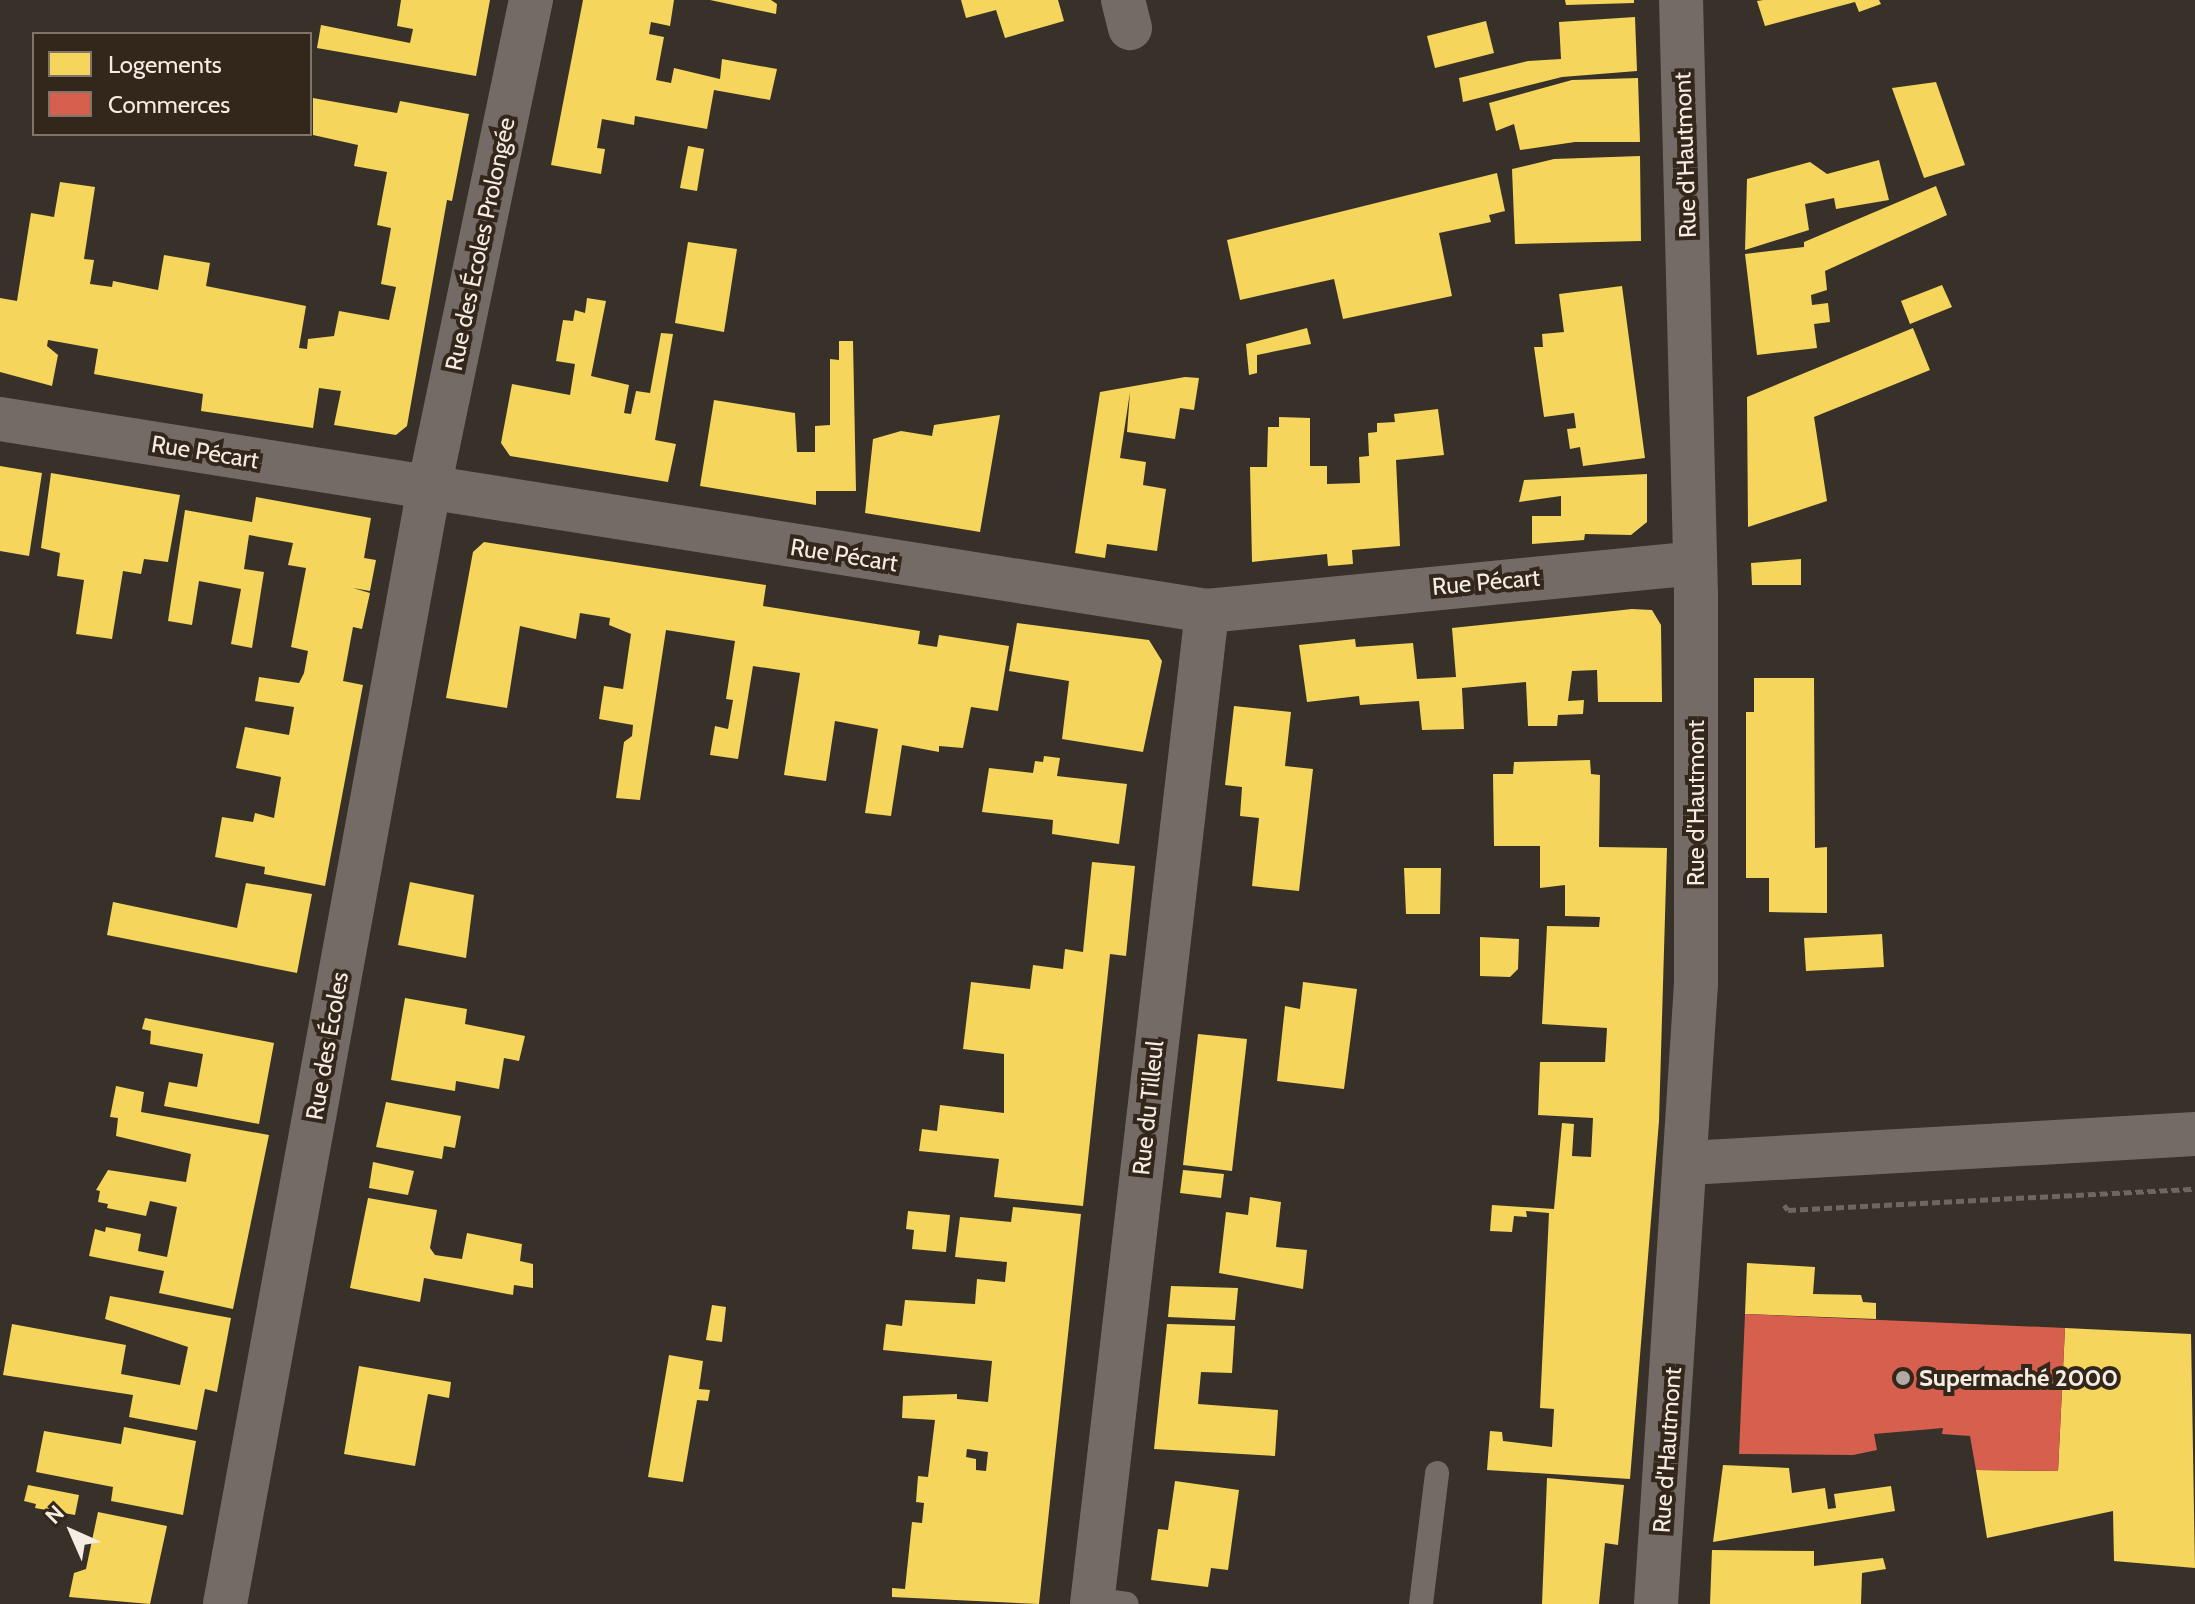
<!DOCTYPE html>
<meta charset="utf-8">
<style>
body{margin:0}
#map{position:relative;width:2195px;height:1604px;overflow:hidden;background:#38312a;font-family:Cabin,sans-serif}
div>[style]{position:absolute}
.homes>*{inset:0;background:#f6d55c}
.shops>*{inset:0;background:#d6604d}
.path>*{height:5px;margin-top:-2.5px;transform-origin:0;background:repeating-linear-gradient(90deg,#6e6661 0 8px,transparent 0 12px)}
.service>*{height:24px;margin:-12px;padding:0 12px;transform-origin:12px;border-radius:12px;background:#746b67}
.minor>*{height:44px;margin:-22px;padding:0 22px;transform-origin:22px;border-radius:22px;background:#746b67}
.tertiary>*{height:44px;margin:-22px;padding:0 22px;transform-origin:22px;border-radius:22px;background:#746b67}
.dots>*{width:22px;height:22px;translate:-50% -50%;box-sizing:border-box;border:4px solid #33261a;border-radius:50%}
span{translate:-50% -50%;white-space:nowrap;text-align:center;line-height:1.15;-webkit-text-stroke:8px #33261a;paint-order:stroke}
.street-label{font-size:24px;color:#f5ece4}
.poi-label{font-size:24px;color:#f5ece4;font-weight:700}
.left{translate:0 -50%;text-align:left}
.legend{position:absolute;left:32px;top:32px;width:280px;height:104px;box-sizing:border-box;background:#33261a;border:2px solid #81756b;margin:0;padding:10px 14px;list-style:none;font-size:24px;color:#f5ece4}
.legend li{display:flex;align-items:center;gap:16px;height:40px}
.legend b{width:40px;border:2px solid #81756b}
.north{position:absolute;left:32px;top:1492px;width:80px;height:80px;-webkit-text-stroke:6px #33261a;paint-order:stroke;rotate:315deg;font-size:22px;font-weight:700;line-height:32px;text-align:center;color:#f5ece4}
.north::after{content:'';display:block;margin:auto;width:28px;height:36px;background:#f5ece4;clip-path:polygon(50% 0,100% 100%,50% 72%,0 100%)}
</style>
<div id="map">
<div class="homes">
<div style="clip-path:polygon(401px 0,490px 0,476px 76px,317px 48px,321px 25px,410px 43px,413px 29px,397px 26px)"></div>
<div style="clip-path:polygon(583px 0,674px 0,670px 26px,651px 22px,649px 34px,664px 37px,656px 80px,671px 83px,674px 68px,720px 79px,722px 59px,777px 69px,770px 100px,714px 90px,707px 129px,635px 116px,634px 125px,602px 119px,597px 148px,605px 149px,601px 174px,551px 165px)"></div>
<div style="clip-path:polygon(710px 0,771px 0,777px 4px,776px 14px)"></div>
<div style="clip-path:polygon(961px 0,1058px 0,1064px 21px,1005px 38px,996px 10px,966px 18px)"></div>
<div style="clip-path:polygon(1565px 0,1634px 0,1634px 3px,1566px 5px)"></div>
<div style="clip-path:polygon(1763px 0,1879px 0,1881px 4px,1859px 12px,1855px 2px,1765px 26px,1757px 1px)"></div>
<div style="clip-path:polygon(1635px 17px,1637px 71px,1562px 77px,1463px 102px,1459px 78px,1528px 61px,1561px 59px,1559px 22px)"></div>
<div style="clip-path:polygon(1486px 21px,1494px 53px,1435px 68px,1427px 36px)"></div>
<div style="clip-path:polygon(1638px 78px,1640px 142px,1575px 142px,1520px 150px,1514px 124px,1496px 131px,1489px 103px,1572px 80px)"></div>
<div style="clip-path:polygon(1936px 82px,1965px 165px,1924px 178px,1892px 88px)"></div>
<div style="clip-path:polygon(313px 98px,397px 113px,400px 101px,469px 114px,452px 201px,447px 200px,407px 426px,396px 435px,334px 425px,341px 391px,319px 388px,313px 428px,201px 411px,203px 394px,94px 374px,98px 349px,48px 340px,47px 346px,58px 355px,52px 386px,0 372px,0 298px,17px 301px,31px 213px,54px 217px,60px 182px,95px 187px,84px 259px,94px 260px,90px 284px,112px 287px,113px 281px,158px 290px,164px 255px,210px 263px,206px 286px,306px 306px,299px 348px,307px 349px,308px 339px,334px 336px,339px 311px,389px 320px,396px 287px,381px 284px,391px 228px,377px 225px,387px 172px,354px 166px,358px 145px,313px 135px)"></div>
<div style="clip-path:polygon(688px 146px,704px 149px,697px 191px,680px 188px)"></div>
<div style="clip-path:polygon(1640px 156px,1641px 241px,1515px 244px,1512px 169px,1554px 159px)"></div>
<div style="clip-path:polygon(1879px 160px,1889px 200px,1836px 209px,1834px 198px,1805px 204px,1809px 230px,1745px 250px,1747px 179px,1810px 162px,1827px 174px)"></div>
<div style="clip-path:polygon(1497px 173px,1505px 211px,1489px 215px,1491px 222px,1439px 233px,1452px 296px,1343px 319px,1334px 279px,1240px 300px,1227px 240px)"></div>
<div style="clip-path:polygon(1936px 186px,1947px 215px,1825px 271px,1827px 290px,1811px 295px,1812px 305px,1828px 303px,1830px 322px,1814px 324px,1817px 348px,1757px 355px,1745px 254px,1804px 247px,1804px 242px)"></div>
<div style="clip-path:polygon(688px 242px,737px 249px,724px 332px,675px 323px)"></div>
<div style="clip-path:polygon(1942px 285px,1952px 307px,1910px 324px,1901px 301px)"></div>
<div style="clip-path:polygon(1622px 286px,1645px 458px,1583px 466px,1580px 447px,1570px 449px,1567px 429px,1576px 428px,1574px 413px,1544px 417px,1534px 347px,1543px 347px,1542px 334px,1564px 332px,1559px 294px)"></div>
<div style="clip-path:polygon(587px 298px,606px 301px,591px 376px,629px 385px,624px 413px,631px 414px,636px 391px,650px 393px,661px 333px,673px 334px,655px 440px,676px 444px,668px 482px,510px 456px,501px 443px,512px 384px,570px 395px,575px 364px,556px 361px,563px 320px,573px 321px,575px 310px,585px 313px)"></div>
<div style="clip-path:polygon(1307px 328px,1311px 344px,1257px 355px,1257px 373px,1249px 375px,1246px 344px)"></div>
<div style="clip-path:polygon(1913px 328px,1930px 370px,1814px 417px,1827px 501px,1748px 527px,1747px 397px)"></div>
<div style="clip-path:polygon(839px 341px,853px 341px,856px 491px,816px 491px,816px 505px,700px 486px,714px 400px,795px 413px,797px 452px,815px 452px,815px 426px,830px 425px,830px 359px,839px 360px)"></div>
<div style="clip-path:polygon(1185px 377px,1199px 378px,1194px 410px,1180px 408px,1175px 439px,1127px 432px,1130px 392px,1120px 458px,1146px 462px,1143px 485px,1166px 489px,1157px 551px,1107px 544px,1105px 558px,1075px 553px,1100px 392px)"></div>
<div style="clip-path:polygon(1438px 409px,1444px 455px,1396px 460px,1400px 546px,1352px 550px,1353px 564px,1328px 566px,1327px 554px,1252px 562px,1250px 467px,1267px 467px,1268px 427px,1279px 427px,1279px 417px,1310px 418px,1310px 466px,1327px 466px,1327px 484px,1360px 483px,1359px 457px,1369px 456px,1368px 433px,1377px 432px,1377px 423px,1395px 422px,1394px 414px)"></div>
<div style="clip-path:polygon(1000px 415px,980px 532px,865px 513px,873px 439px,901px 431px,932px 436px,934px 425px)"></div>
<div style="clip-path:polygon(0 466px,42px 473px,29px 556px,0 551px)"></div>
<div style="clip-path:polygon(51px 473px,180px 495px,168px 562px,144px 559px,141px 574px,123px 571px,112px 639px,76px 634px,84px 580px,57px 576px,60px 553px,41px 548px)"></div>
<div style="clip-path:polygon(1647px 474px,1647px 522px,1631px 535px,1585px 534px,1584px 540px,1532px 544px,1532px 516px,1561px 516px,1561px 496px,1519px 502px,1524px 480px)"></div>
<div style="clip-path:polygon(256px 497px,371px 518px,364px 558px,376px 560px,370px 591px,353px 588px,370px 593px,362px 629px,353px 627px,343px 681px,363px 685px,325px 886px,264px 874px,265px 867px,215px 857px,222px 817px,253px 822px,255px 813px,274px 818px,281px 777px,236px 768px,245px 727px,289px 735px,294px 707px,255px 701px,259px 677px,299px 683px,304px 673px,308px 651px,291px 647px,306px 568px,288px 565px,293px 543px,249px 535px,244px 569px,264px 572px,252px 648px,231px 644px,241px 589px,199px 581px,192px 625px,168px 621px,185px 510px,252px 522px)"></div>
<div style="clip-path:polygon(484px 542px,766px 585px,763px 606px,920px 631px,918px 644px,937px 647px,939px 635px,1009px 646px,998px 711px,971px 707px,963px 748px,939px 746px,939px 752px,902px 745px,891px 816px,865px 813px,878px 729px,835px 721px,826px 781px,784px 775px,800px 673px,753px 666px,738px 759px,710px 755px,715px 726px,728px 729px,733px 700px,726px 699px,735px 641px,666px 630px,640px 800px,616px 798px,624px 742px,632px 736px,633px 725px,599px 719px,604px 686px,623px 689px,631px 634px,609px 625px,610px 618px,580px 613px,576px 639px,520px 626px,507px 708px,446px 698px,473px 552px)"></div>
<div style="clip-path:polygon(1801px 559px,1801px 585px,1752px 585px,1751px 563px)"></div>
<div style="clip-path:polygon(1632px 609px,1652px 610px,1661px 625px,1662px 702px,1598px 702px,1597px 670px,1572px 671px,1568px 701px,1584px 700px,1583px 714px,1558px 715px,1557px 726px,1528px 726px,1526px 682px,1462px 688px,1464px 729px,1422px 730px,1419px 701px,1360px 705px,1359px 696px,1307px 702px,1299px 645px,1355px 639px,1356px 647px,1413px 643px,1417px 679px,1456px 677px,1452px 628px)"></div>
<div style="clip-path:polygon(1017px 623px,1149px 640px,1162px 661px,1143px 752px,1062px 739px,1069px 681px,1009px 671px)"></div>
<div style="clip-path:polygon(1754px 678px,1814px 678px,1815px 848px,1827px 847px,1827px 913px,1769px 912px,1769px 878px,1746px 878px,1746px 712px,1754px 712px)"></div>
<div style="clip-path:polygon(1234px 706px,1291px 712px,1285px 766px,1313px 769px,1299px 891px,1252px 886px,1259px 818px,1240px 816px,1242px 787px,1225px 785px)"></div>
<div style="clip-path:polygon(1044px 756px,1060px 758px,1057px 776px,1127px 784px,1119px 844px,1052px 834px,1053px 820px,982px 812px,989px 768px,1033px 773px,1035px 761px,1043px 762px)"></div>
<div style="clip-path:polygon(1590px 760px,1591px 774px,1600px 775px,1599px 847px,1667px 848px,1659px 1121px,1630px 1479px,1487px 1470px,1490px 1431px,1502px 1432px,1503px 1441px,1552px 1447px,1554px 1409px,1540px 1408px,1549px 1213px,1526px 1211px,1527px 1217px,1514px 1216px,1512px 1232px,1490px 1231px,1492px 1205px,1554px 1209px,1562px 1123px,1574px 1124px,1572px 1156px,1591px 1157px,1593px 1118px,1538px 1115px,1540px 1062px,1605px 1062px,1607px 1028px,1542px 1024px,1547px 926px,1599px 927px,1600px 917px,1565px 916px,1565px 885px,1540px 888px,1540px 846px,1494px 846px,1493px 774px,1513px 774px,1514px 762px)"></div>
<div style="clip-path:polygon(1092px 862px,1135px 866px,1126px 956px,1110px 954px,1083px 1206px,994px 1197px,999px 1159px,919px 1151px,922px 1129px,937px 1131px,940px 1105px,1004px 1113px,1004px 1054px,963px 1049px,971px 982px,1030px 989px,1033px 965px,1063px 969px,1065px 949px,1083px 952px)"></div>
<div style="clip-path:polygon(1404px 868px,1441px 868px,1440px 914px,1406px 914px)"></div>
<div style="clip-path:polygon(410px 882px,474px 895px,466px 958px,398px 945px)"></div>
<div style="clip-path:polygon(246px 883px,312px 894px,297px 973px,107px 935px,113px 902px,237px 928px)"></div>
<div style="clip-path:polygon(1882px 934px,1884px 967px,1806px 971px,1804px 938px)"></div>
<div style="clip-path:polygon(1480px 937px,1519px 939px,1518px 969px,1510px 977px,1480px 976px)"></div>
<div style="clip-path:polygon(1303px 982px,1357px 989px,1344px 1089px,1277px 1081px,1285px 1006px,1300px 1009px)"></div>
<div style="clip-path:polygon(405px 998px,467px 1009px,465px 1024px,525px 1036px,519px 1061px,504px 1058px,499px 1089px,456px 1081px,455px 1091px,391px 1080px)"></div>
<div style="clip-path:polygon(145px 1018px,274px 1043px,259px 1124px,164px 1106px,169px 1082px,197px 1087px,203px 1054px,150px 1044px,151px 1031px,142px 1029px)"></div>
<div style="clip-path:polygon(1198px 1034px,1247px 1039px,1232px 1171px,1183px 1165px)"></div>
<div style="clip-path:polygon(116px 1086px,144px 1092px,141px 1112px,269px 1135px,233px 1309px,159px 1293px,164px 1271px,89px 1256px,95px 1229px,105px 1232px,106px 1227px,141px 1234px,138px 1251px,167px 1257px,177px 1207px,150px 1201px,146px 1216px,107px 1208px,108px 1204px,98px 1202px,100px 1191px,96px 1190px,108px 1170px,186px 1182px,191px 1154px,116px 1136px,118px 1118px,110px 1117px)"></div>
<div style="clip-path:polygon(386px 1102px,461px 1116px,455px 1148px,444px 1146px,442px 1159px,376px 1147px)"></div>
<div style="clip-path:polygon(373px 1162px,414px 1171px,408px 1195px,369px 1188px)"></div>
<div style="clip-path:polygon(1183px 1170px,1224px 1174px,1221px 1198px,1180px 1193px)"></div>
<div style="clip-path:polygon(1250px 1197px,1281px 1202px,1276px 1247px,1307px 1250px,1303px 1289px,1219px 1273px,1226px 1212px,1248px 1215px)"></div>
<div style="clip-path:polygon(368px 1198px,437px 1210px,430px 1248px,435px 1255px,462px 1259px,467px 1233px,522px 1244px,520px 1261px,533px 1264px,533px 1288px,514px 1285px,513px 1295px,424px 1278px,420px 1302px,350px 1288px)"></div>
<div style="clip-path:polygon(evenodd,1013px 1207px,1081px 1214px,1039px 1604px,892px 1597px,892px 1588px,905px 1589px,912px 1522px,922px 1523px,924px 1503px,916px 1502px,918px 1476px,928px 1477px,935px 1420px,902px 1418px,903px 1396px,957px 1394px,957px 1399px,988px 1402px,992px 1361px,883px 1350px,886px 1324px,902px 1326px,905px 1300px,975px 1304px,977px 1279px,1005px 1282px,1007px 1262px,955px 1257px,957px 1240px,960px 1217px,1011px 1222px,1013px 1207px,967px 1449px,988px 1452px,986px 1471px,976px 1470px,976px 1459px,966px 1457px,967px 1449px)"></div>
<div style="clip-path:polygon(908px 1211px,950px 1215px,946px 1252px,912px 1249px,914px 1230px,906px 1229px)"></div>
<div style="clip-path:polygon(1747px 1263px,1815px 1267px,1813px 1294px,1861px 1295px,1863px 1302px,1876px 1303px,1876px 1319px,1745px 1314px)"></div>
<div style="clip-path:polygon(1171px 1286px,1238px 1288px,1235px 1320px,1168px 1317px)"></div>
<div style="clip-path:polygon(110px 1296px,231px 1318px,217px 1392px,205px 1389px,197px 1430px,129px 1417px,133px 1395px,3px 1375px,12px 1324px,126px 1345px,121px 1374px,180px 1385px,188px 1347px,105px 1319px)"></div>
<div style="clip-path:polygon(712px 1305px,726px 1307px,722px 1342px,706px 1340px)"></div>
<div style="clip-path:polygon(1167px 1324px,1235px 1326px,1232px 1373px,1201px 1372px,1198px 1404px,1278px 1410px,1275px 1456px,1154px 1449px)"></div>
<div style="clip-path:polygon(2065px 1328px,2191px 1334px,2195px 1568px,2114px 1561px,2113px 1511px,1987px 1538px,1976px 1470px,2058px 1471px)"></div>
<div style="clip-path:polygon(669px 1355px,703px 1361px,699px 1389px,710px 1390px,708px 1401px,697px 1400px,683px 1482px,648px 1477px)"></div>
<div style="clip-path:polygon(359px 1366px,451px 1382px,449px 1398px,428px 1394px,415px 1466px,344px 1454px)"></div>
<div style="clip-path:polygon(124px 1427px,196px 1441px,183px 1515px,111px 1501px,113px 1487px,36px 1472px,44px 1431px,121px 1444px)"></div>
<div style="clip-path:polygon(1723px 1465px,1789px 1468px,1792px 1493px,1825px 1488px,1828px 1509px,1836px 1508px,1834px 1494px,1891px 1486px,1895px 1511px,1713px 1542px)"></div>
<div style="clip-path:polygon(1547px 1478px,1624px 1485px,1618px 1545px,1605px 1543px,1599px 1604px,1542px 1604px)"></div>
<div style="clip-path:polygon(1175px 1481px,1239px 1490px,1228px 1570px,1211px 1568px,1208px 1587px,1151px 1580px,1158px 1529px,1168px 1530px)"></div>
<div style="clip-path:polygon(28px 1485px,79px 1495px,75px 1515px,35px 1508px,36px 1504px,24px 1501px)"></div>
<div style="clip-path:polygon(98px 1512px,167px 1526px,150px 1604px,69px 1597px,74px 1573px,86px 1569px)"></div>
<div style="clip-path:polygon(1712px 1550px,1814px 1551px,1814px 1566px,1883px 1558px,1886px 1569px,1862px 1573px,1861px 1604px,1710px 1604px)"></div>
</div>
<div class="shops">
<div style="clip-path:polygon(1745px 1314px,2065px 1328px,2058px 1471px,1976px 1470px,1970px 1436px,1942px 1434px,1943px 1428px,1874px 1434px,1877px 1450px,1853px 1455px,1739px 1454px)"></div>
</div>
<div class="path">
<div style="left:1784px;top:1205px;width:6px;rotate:51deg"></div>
<div style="left:1788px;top:1210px;width:408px;rotate:-3deg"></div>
</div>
<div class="service">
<div style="left:1092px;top:1599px;width:35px;rotate:8deg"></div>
<div style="left:1421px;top:1604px;width:132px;rotate:-83deg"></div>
</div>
<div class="minor">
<div style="left:1123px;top:0;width:29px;rotate:76deg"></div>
<div style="left:0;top:419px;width:1222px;rotate:9.04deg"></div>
<div style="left:1207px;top:611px;width:488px;rotate:-5.6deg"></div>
<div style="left:1688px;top:1163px;width:508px;rotate:-3.27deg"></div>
<div style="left:225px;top:1604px;width:1134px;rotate:-79.64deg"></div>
<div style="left:429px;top:488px;width:499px;rotate:-78.2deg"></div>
<div style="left:1092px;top:1604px;width:1000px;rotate:-83.39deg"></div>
</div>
<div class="tertiary">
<div style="left:1656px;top:1604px;width:622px;rotate:-86.31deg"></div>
<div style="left:1696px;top:983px;width:388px;rotate:-90deg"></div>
<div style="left:1696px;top:595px;width:595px;rotate:-91.44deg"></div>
</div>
<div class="dots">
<div style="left:1903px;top:1378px;background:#b3aba3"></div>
</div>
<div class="street-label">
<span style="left:1685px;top:155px;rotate:-92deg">Rue d'Hautmont</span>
<span style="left:480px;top:244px;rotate:-78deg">Rue des Écoles Prolongée</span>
<span style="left:205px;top:452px;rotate:9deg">Rue Pécart</span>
<span style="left:844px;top:555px;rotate:9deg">Rue Pécart</span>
<span style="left:1486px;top:582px;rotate:-5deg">Rue Pécart</span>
<span style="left:1696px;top:803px;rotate:-90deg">Rue d'Hautmont</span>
<span style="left:327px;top:1046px;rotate:-80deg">Rue des Écoles</span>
<span style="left:1148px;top:1108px;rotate:-84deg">Rue du Tilleul</span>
<span style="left:1667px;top:1450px;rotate:-86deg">Rue d'Hautmont</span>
</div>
<div class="poi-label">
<span class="left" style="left:1919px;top:1378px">Supermaché 2000</span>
</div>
<ul class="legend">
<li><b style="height:22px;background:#f6d55c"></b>Logements</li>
<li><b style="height:22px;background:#d6604d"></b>Commerces</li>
</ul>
<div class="north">N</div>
</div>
